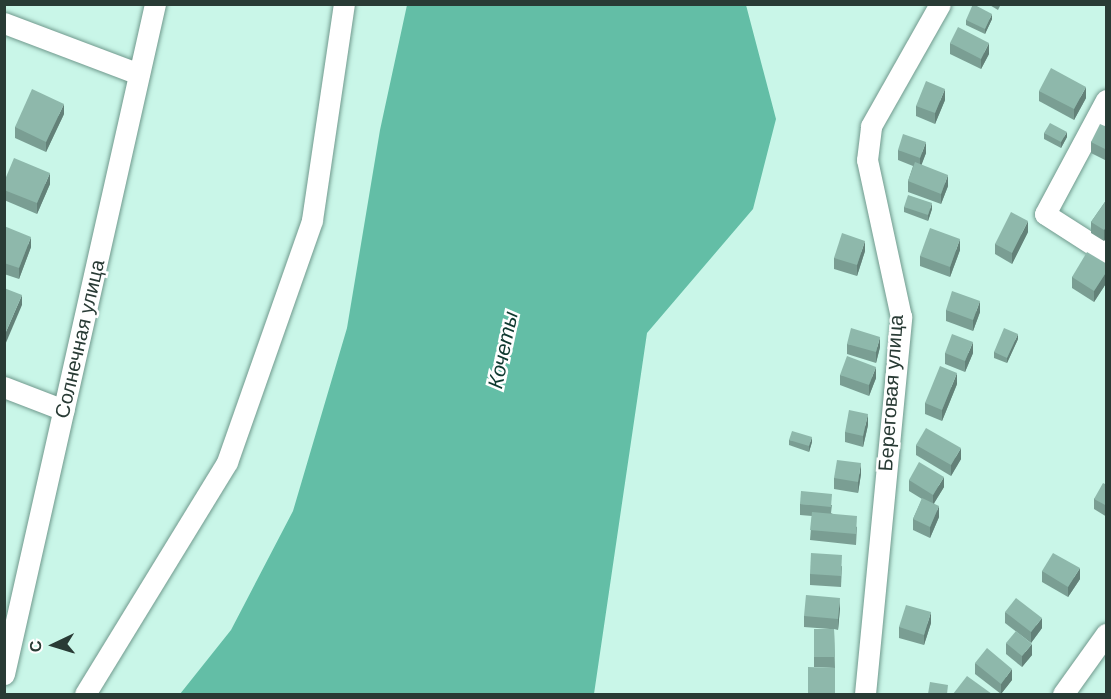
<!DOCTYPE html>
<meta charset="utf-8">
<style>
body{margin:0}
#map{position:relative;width:1111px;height:699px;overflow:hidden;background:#c9f6e8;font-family:"DM Sans",sans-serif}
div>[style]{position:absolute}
.water>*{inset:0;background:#63bea6}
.roads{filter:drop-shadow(0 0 2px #70998d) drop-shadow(0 0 2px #70998d)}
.minor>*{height:21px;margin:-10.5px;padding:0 10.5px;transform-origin:10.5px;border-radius:10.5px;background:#fff}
.wall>*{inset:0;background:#7a9e93}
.shaded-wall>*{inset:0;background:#638178}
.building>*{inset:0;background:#8eb8ab}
span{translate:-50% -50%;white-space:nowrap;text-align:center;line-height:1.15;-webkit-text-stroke:5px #fff;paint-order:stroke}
.street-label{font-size:20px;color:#293b35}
.water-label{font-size:21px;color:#0e392f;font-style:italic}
.frame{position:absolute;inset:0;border:6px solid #293b35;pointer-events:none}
.north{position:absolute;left:24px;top:615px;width:60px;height:60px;-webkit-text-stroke:4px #fff;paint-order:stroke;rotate:266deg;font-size:16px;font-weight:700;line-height:24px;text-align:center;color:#293b35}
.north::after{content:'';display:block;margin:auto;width:21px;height:27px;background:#293b35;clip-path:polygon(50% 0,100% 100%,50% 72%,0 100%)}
</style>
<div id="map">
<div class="water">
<div style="clip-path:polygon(407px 5px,746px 5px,776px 119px,753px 209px,647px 333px,594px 694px,180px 694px,231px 630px,293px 511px,347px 328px,380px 130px)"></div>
</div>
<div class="roads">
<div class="minor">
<div style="left:4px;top:23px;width:144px;rotate:20.7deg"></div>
<div style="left:1106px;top:100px;width:129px;rotate:118.2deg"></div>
<div style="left:1045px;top:214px;width:72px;rotate:32.6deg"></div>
<div style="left:4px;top:387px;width:64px;rotate:21deg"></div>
<div style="left:4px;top:674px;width:687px;rotate:-77.3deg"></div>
<div style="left:85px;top:694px;width:272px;rotate:-58.5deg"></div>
<div style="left:227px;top:462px;width:256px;rotate:-70.6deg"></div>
<div style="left:312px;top:220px;width:218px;rotate:-81.6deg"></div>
<div style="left:865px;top:694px;width:379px;rotate:-84.5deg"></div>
<div style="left:901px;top:317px;width:161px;rotate:-102.2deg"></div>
<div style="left:867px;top:160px;width:34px;rotate:-83deg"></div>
<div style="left:871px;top:126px;width:140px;rotate:-60.5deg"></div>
<div style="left:1063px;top:694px;width:74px;rotate:-54.4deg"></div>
</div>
</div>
<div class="wall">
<div style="clip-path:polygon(988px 4px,1001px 4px,998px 10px)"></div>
<div style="clip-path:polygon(992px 19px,985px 34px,966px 25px,966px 20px)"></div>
<div style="clip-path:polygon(950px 43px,989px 54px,981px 69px,950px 54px)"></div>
<div style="clip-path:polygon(1039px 91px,1086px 98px,1074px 120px,1039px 101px)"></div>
<div style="clip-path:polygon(945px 100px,935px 124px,916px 116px,916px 106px)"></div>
<div style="clip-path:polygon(64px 114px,46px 152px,15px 138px,15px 127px)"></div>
<div style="clip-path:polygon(1107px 127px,1107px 161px,1091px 153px,1091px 142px)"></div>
<div style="clip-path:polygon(1044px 133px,1067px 137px,1061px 148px,1044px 139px)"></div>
<div style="clip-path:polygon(898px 150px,926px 153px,921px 165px,948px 186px,941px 204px,908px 192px,908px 181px,913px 166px,898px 160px)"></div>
<div style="clip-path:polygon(4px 182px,50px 184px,37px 214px,4px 200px)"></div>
<div style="clip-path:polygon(1107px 199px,1107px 236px,1104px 241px,1091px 233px,1091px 222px)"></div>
<div style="clip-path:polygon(904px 207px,932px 209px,928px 221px,904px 212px)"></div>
<div style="clip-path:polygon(4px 226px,31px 247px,19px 279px,4px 274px)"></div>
<div style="clip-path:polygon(1028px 232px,1012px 264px,995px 254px,995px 244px)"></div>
<div style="clip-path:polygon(960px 250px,950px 277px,920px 266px,920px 256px)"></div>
<div style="clip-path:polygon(865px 251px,857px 276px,834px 269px,834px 258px)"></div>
<div style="clip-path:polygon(1107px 264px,1107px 282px,1094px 302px,1072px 288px,1072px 277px)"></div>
<div style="clip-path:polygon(946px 310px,980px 312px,973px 331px,946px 321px)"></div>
<div style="clip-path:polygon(1018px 339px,1007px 363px,994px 358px,994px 352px)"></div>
<div style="clip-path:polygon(847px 344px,880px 347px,876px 363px,847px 354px)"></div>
<div style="clip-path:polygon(945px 353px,973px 353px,965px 372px,945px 364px)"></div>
<div style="clip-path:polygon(840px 375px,876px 378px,869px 396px,840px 385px)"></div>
<div style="clip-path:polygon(957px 384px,942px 421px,925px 414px,925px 403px)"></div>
<div style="clip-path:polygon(868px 425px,863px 447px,845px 442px,845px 432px)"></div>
<div style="clip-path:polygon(789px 440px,812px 442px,809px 452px,789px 445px)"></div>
<div style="clip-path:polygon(916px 445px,961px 459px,951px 476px,916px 455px)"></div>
<div style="clip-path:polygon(861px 474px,858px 493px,834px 489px,834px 478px)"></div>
<div style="clip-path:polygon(909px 480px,944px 487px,934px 503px,939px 517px,930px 538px,913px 530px,913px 519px,922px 499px,909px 491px)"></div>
<div style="clip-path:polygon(1107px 485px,1107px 517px,1094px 509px,1094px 499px)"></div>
<div style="clip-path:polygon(800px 504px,832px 505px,831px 513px,857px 527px,856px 545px,810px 540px,812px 516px,800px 515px)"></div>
<div style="clip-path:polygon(842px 566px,841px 587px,810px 585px,810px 574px)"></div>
<div style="clip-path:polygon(1042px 571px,1080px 579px,1068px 597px,1042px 582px)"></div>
<div style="clip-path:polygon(840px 608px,838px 630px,834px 629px,835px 668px,814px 667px,814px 629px,830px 629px,804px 627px,804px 616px)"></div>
<div style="clip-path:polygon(1005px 612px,1042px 628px,1031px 643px,1005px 623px)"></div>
<div style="clip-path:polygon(931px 623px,924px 645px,899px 638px,899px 627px)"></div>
<div style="clip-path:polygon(1006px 643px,1032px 655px,1022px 667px,1006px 654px)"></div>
<div style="clip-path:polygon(975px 663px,1012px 680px,1001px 694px,975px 674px)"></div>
</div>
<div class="shaded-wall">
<div style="clip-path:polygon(992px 14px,992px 19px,985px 34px,985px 29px)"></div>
<div style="clip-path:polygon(989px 43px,989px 54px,981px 69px,981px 59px)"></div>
<div style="clip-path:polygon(1086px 87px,1086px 98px,1074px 120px,1074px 109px)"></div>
<div style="clip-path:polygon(945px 89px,945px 100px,935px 124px,935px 113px)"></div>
<div style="clip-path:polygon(64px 104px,64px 114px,46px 152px,46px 142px)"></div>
<div style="clip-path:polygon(1067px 132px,1067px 137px,1061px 148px,1061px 142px)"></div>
<div style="clip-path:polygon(926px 142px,926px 153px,920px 169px,920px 158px)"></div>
<div style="clip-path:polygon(50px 173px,50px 184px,37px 214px,37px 203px)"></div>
<div style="clip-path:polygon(948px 175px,948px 186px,941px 204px,941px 194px)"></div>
<div style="clip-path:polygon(932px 203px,932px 209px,928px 221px,928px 215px)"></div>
<div style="clip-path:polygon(1028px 221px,1028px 232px,1012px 264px,1012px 253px)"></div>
<div style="clip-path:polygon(1107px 226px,1107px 236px,1104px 241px,1104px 230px)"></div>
<div style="clip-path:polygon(31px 237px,31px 247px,19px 279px,19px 268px)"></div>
<div style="clip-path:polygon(960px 239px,960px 250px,950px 277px,950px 267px)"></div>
<div style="clip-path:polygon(865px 241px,865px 251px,857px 276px,857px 265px)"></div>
<div style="clip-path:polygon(1107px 271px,1107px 282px,1094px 302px,1094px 291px)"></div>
<div style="clip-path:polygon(22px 295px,22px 305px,5px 345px,5px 334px)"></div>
<div style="clip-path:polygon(980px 301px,980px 312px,973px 331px,973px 320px)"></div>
<div style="clip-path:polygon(1018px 334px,1018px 339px,1007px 363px,1007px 358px)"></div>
<div style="clip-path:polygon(880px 337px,880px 347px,876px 363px,876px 352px)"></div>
<div style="clip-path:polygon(973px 342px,973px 353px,965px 372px,965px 361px)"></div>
<div style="clip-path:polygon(876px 367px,876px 378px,869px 396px,869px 385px)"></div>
<div style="clip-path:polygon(957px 373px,957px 384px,942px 421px,942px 410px)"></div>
<div style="clip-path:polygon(868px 414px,868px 425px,863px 447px,863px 436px)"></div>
<div style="clip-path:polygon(812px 437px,812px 442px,809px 452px,809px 446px)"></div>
<div style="clip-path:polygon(961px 448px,961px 459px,951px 476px,951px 465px)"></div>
<div style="clip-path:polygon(861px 463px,861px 474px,858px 493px,858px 482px)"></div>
<div style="clip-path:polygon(944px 477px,944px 487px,933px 505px,933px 495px)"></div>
<div style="clip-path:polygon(939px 506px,939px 517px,930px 538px,930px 527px)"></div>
<div style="clip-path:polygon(1080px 568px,1080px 579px,1068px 597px,1068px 587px)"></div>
<div style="clip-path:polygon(840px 598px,840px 608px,838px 630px,838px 619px)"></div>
<div style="clip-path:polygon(931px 612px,931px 623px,924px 645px,924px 635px)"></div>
<div style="clip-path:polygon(1042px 618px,1042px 628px,1031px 643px,1031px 632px)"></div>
<div style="clip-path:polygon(1032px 644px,1032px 655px,1022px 667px,1022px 656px)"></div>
<div style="clip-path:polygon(1012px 669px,1012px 680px,1001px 694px,1001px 684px)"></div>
</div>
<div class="building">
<div style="clip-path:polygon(973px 4px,992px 14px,985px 29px,966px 20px)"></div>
<div style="clip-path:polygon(958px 27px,989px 43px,981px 59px,950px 43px)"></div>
<div style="clip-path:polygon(1051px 68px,1086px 87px,1074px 109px,1039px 91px)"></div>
<div style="clip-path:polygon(926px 81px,945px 89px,935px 113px,916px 106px)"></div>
<div style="clip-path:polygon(32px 89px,64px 104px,46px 142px,15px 127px)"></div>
<div style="clip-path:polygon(1050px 123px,1067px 132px,1061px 142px,1044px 133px)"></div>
<div style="clip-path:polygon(1100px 124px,1107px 127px,1107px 150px,1091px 142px)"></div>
<div style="clip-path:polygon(903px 134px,926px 142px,920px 158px,898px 150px)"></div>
<div style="clip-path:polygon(14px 158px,50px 173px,37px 203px,4px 190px,4px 182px)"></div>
<div style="clip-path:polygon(915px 162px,948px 175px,941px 194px,908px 181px)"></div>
<div style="clip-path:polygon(908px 195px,932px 203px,928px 215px,904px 207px)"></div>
<div style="clip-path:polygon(1107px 199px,1107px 226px,1104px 230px,1091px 222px)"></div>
<div style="clip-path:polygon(1011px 212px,1028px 221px,1012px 253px,995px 244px)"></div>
<div style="clip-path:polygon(4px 226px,31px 237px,19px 268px,4px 263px)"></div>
<div style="clip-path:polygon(930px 228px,960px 239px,950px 267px,920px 256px)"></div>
<div style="clip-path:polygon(842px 233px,865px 241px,857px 265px,834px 258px)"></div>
<div style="clip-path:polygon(1087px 252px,1107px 264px,1107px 271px,1094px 291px,1072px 277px)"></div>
<div style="clip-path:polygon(4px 288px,22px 295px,5px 334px,4px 333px)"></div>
<div style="clip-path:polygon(952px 291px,980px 301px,973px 320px,946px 310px)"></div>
<div style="clip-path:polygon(851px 328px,880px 337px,876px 352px,847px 344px)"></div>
<div style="clip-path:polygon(1004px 328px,1018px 334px,1007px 358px,994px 352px)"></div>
<div style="clip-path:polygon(952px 334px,973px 342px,965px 361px,945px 353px)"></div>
<div style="clip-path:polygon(847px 356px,876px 367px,869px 385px,840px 375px)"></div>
<div style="clip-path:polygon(940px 366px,957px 373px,942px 410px,925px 403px)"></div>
<div style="clip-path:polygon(849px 410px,868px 414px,863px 436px,845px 432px)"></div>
<div style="clip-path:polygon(926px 428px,961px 448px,951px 465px,916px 445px)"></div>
<div style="clip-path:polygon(792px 431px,812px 437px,809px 446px,789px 440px)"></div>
<div style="clip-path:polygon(837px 460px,861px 463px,858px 482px,834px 478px)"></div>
<div style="clip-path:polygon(919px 462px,944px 477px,933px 495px,909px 480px)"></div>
<div style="clip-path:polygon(1103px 483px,1107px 485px,1107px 506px,1094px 499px)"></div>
<div style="clip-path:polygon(801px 491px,832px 494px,831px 507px,800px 504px)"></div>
<div style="clip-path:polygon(922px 498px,939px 506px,930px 527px,913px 519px)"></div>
<div style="clip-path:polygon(812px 512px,857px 516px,856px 534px,810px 530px)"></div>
<div style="clip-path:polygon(811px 553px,842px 555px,841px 576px,810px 574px)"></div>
<div style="clip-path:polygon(1053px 553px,1080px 568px,1068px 587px,1042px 571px)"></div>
<div style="clip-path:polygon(806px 595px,840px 598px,838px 619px,804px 616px)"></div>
<div style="clip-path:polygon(1016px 598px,1042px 618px,1031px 632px,1005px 612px)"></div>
<div style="clip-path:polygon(906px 605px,931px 612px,924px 635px,899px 627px)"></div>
<div style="clip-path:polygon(814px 629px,834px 629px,835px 657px,814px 657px)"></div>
<div style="clip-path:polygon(1016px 631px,1032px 644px,1022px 656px,1006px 643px)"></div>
<div style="clip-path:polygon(987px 648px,1012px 669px,1001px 684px,975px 663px)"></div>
<div style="clip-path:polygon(808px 667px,835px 668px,835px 694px,808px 694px)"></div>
<div style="clip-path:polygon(967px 676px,992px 694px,953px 694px)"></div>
<div style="clip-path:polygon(930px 682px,948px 685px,947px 694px,928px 694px)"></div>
</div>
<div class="street-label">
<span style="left:80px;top:339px;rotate:-77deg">Солнечная улица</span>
<span style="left:891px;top:393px;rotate:-86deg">Береговая улица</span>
</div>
<div class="water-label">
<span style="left:503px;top:350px;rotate:-78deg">Кочеты</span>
</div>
<div class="frame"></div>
<div class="north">С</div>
</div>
